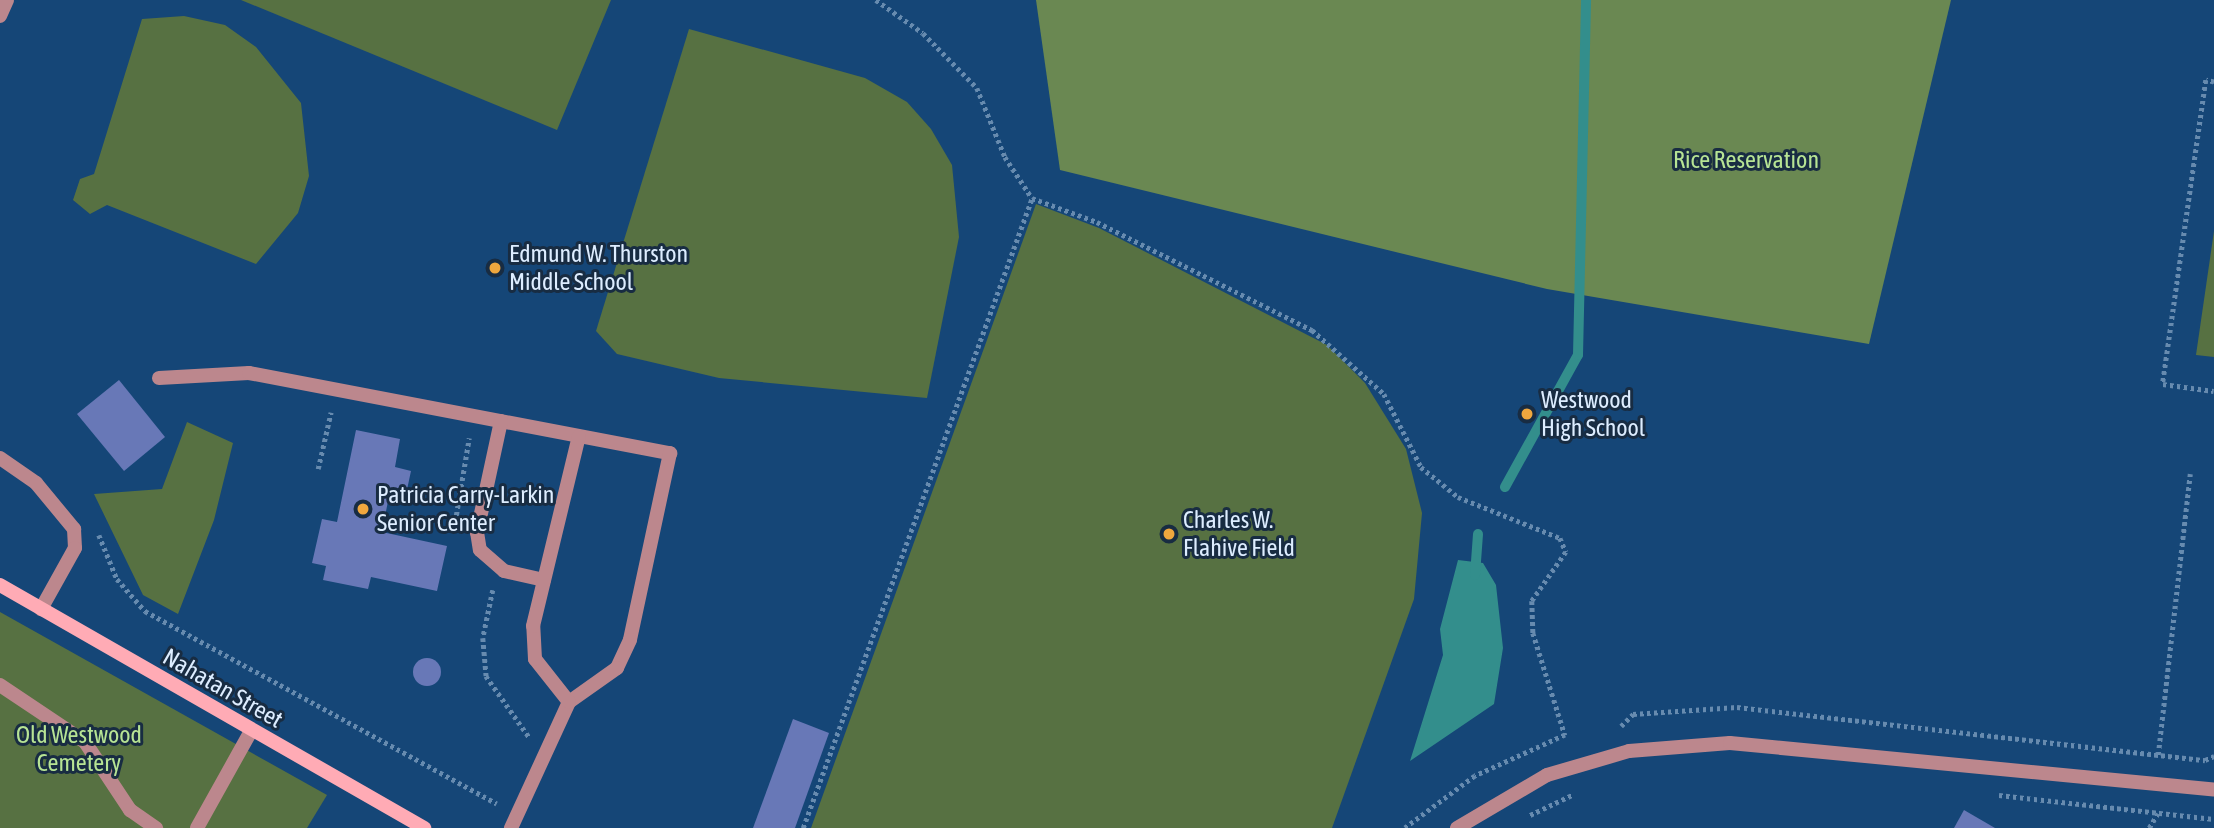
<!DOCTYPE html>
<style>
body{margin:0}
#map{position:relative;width:2214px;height:828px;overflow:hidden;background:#154677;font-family:"Asap Condensed",sans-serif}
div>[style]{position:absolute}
.green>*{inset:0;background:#577142}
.forest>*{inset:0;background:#6a8852}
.water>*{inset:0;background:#338e8c}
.stream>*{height:10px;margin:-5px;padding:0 5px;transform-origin:5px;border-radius:5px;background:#338e8c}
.building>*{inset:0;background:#6878b7}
.round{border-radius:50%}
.path>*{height:4.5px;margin-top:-2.25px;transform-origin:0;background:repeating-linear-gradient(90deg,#678baf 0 3.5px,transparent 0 7px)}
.lane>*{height:14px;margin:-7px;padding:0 7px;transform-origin:7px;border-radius:7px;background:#bc878d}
.secondary>*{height:14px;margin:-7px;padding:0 7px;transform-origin:7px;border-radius:7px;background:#ffabb5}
.dots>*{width:19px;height:19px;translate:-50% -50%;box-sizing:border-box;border:4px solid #182c42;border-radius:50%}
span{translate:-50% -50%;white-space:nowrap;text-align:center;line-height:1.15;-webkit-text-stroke:6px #182c42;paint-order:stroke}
.park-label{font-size:24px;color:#b7e494}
.poi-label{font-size:24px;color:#ddedff}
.left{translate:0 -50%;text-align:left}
.street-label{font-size:24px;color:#ddedff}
</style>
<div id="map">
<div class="green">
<div style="clip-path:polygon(241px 0,611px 0,557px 130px)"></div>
<div style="clip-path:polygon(184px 16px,225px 25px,256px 47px,301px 103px,309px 176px,298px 213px,256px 264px,107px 205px,90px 214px,73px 200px,80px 179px,94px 174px,142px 19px)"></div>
<div style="clip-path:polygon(689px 29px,865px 78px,907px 102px,931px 129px,952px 165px,959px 237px,927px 398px,719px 378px,617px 354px,596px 331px)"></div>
<div style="clip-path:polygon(1036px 204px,1099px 228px,1327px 345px,1365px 383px,1406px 449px,1422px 513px,1414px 599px,1332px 828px,811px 828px)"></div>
<div style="clip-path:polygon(2214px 231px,2214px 357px,2196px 355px)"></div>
<div style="clip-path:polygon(187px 422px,233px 443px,214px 520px,178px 614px,143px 595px,94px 494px,162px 489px)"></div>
<div style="clip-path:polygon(0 612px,327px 795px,307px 828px,0 828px)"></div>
</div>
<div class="forest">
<div style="clip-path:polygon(1036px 0,1951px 0,1869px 344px,1547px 289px,1060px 170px)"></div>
</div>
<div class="water">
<div style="clip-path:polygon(1458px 560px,1483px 563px,1496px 585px,1503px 648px,1494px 704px,1410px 761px,1443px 655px,1440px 629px)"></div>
</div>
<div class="stream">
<div style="left:1505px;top:487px;width:151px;rotate:-61.1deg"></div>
<div style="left:1578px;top:355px;width:355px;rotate:-88.7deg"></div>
<div style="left:1475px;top:575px;width:41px;rotate:-85.8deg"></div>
</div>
<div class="building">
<div style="clip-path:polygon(119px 380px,165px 437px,124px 471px,77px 414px)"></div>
<div style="clip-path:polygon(356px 430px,400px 439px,395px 467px,411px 471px,405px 499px,389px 496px,382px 532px,447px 546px,437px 591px,371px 577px,368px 589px,323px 580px,326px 566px,312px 563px,322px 519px,337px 522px)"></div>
<div class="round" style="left:413px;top:658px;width:28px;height:28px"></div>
<div style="clip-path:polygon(793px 719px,829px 733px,795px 828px,753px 828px)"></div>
<div style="clip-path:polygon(1964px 810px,1995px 828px,1954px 828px)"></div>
</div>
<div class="path">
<div style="left:876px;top:0;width:57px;rotate:35.1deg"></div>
<div style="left:923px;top:33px;width:77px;rotate:45.5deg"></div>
<div style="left:977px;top:88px;width:74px;rotate:67.9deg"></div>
<div style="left:1005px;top:157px;width:49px;rotate:56.6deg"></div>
<div style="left:1032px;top:198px;width:69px;rotate:20.3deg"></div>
<div style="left:1097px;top:222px;width:241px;rotate:26.7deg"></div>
<div style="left:1312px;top:330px;width:96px;rotate:41.6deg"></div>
<div style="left:1384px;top:394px;width:82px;rotate:63.1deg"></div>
<div style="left:1421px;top:467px;width:48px;rotate:39deg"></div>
<div style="left:1458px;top:497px;width:110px;rotate:21.9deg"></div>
<div style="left:1560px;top:538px;width:15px;rotate:67deg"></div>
<div style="left:1566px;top:552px;width:60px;rotate:124.8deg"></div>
<div style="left:1532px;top:601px;width:32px;rotate:88deg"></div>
<div style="left:1533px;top:633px;width:107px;rotate:72.6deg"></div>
<div style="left:1565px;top:735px;width:99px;rotate:155.5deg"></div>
<div style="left:1475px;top:776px;width:87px;rotate:143.4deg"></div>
<div style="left:2214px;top:82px;width:8px;rotate:-166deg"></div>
<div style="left:2206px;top:80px;width:307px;rotate:98.1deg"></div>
<div style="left:2163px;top:384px;width:51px;rotate:7.8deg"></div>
<div style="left:318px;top:469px;width:58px;rotate:-77.2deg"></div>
<div style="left:455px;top:522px;width:85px;rotate:-80.5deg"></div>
<div style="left:99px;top:535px;width:48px;rotate:67.8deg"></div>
<div style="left:117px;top:579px;width:43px;rotate:48.8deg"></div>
<div style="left:145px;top:611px;width:401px;rotate:28.7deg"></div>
<div style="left:493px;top:590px;width:49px;rotate:101.8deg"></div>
<div style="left:483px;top:638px;width:38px;rotate:85deg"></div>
<div style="left:486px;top:676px;width:75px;rotate:54.8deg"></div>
<div style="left:1621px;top:726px;width:17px;rotate:-45deg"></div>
<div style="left:1633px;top:714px;width:104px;rotate:-3.9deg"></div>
<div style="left:1737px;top:707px;width:471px;rotate:6.5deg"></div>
<div style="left:2205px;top:760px;width:10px;rotate:-24deg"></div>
<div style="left:2158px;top:755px;width:283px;rotate:-83.5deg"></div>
<div style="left:1999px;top:795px;width:216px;rotate:6.4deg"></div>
<div style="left:1530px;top:815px;width:47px;rotate:-25.5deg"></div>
<div style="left:803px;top:828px;width:670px;rotate:-70.02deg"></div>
<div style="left:2149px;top:828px;width:17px;rotate:-59deg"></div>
</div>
<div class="lane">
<div style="left:0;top:16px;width:17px;rotate:-66deg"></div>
<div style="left:159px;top:378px;width:90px;rotate:-3.2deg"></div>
<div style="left:249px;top:373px;width:429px;rotate:10.8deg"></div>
<div style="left:670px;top:453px;width:191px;rotate:102.1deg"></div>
<div style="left:630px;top:640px;width:31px;rotate:115deg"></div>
<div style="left:617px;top:668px;width:59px;rotate:144.7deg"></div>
<div style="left:569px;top:702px;width:139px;rotate:114.7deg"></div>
<div style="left:501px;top:421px;width:114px;rotate:102.2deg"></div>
<div style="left:477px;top:532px;width:18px;rotate:81deg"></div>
<div style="left:480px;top:550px;width:32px;rotate:41deg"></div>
<div style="left:504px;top:571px;width:41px;rotate:12.7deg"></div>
<div style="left:0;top:458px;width:44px;rotate:34.8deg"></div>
<div style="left:36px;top:483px;width:60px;rotate:50.4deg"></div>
<div style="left:74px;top:529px;width:19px;rotate:87deg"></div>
<div style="left:75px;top:548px;width:70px;rotate:119.1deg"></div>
<div style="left:0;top:685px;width:102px;rotate:33.8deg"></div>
<div style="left:85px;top:742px;width:82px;rotate:56.5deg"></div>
<div style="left:130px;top:810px;width:32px;rotate:35deg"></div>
<div style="left:569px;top:702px;width:55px;rotate:-128.3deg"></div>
<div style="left:535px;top:659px;width:33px;rotate:-93deg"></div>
<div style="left:533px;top:626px;width:195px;rotate:-76.4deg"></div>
<div style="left:197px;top:828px;width:111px;rotate:-60.9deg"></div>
<div style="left:1457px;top:828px;width:104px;rotate:-30.5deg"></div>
<div style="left:1547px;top:775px;width:85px;rotate:-16.3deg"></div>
<div style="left:1629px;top:751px;width:101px;rotate:-4.5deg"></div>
<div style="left:1730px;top:743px;width:486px;rotate:5.5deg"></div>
</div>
<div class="secondary">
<div style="left:0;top:585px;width:489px;rotate:29.8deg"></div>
</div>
<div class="dots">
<div style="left:495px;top:268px;background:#efa73e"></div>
<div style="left:1527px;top:414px;background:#efa73e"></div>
<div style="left:363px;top:509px;background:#efa73e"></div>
<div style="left:1169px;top:534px;background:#efa73e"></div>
</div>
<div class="park-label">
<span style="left:1746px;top:160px">Rice Reservation</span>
<span style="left:79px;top:749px">Old Westwood<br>Cemetery</span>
</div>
<div class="poi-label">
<span class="left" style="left:509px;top:268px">Edmund W. Thurston<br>Middle School</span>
<span class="left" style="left:1541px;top:414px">Westwood<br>High School</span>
<span class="left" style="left:377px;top:509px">Patricia Carry-Larkin<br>Senior Center</span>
<span class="left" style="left:1183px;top:534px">Charles W.<br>Flahive Field</span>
</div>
<div class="street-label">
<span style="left:223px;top:688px;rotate:30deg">Nahatan Street</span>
</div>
</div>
